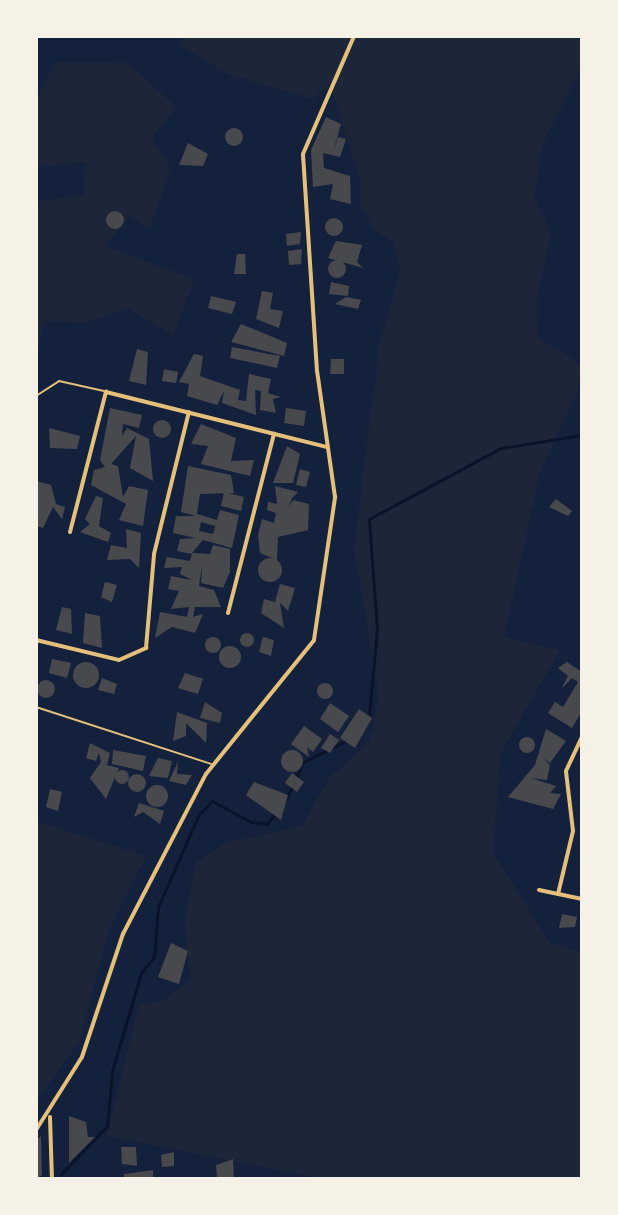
<!DOCTYPE html>
<style>
body{margin:0}
#map{position:relative;width:618px;height:1215px;overflow:hidden;background:#14213d;font-family:"Fira Sans",sans-serif}
div>[style]{position:absolute}
.green>*{inset:0;background:#1d2539}
.stream>*{height:3px;margin:-1.5px;padding:0 1.5px;transform-origin:1.5px;border-radius:1.5px;background:#0b132b}
.building>*{inset:0;background:#48494c}
.round{border-radius:50%}
.service>*{height:2px;margin:-1px;padding:0 1px;transform-origin:1px;border-radius:1px;background:#e5c07b}
.minor>*{height:4px;margin:-2px;padding:0 2px;transform-origin:2px;border-radius:2px;background:#e5c07b}
span{translate:-50% -50%;white-space:nowrap;text-align:center;line-height:1.15;-webkit-text-stroke:8px #f6f1e7;paint-order:stroke}
.frame{position:absolute;inset:0;border:38px solid #f6f1e7;pointer-events:none}
</style>
<div id="map">
<div class="green">
<div style="clip-path:polygon(180px 36px,582px 36px,582px 66px,543px 143px,535px 198px,551px 233px,537px 298px,538px 338px,582px 365px,576px 395px,540px 473px,504px 637px,560px 650px,501px 753px,493px 852px,550px 943px,582px 952px,582px 1179px,322px 1179px,107px 1136px,139px 1004px,161px 1002px,191px 980px,184px 925px,196px 862px,225px 843px,302px 826px,329px 778px,370px 741px,379px 696px,354px 550px,380px 340px,400px 272px,394px 243px,374px 230px,360px 204px,360px 180px,330px 84px,313px 99px,228px 74px,181px 45px)"></div>
<div style="clip-path:polygon(55px 62px,128px 63px,176px 107px,152px 138px,171px 168px,149px 229px,129px 216px,105px 246px,194px 279px,173px 335px,127px 308px,86px 323px,45px 321px,36px 362px,36px 202px,83px 194px,86px 162px,36px 167px,36px 102px)"></div>
<div style="clip-path:polygon(36px 821px,146px 856px,110px 926px,79px 1042px,36px 1102px)"></div>
</div>
<div class="stream">
<div style="left:369px;top:716px;width:87px;rotate:-84.7deg"></div>
<div style="left:377px;top:629px;width:110px;rotate:-94.2deg"></div>
<div style="left:369px;top:519px;width:150px;rotate:-28.3deg"></div>
<div style="left:501px;top:448px;width:82px;rotate:-9.1deg"></div>
<div style="left:296px;top:778px;width:17px;rotate:-66deg"></div>
<div style="left:303px;top:762px;width:50px;rotate:-26.1deg"></div>
<div style="left:285px;top:800px;width:17px;rotate:-62deg"></div>
<div style="left:61px;top:1174px;width:66px;rotate:-46.2deg"></div>
<div style="left:107px;top:1126px;width:55px;rotate:-84.8deg"></div>
<div style="left:112px;top:1071px;width:102px;rotate:-73.5deg"></div>
<div style="left:141px;top:973px;width:21px;rotate:-51deg"></div>
<div style="left:154px;top:957px;width:50px;rotate:-85.4deg"></div>
<div style="left:158px;top:907px;width:102px;rotate:-66.2deg"></div>
<div style="left:199px;top:814px;width:18px;rotate:-45deg"></div>
<div style="left:212px;top:801px;width:44px;rotate:28.3deg"></div>
<div style="left:251px;top:822px;width:16px;rotate:7deg"></div>
<div style="left:267px;top:824px;width:15px;rotate:-53deg"></div>
</div>
<div class="building">
<div style="clip-path:polygon(326px 117px,341px 124px,333px 152px,338px 137px,346px 139px,340px 157px,323px 153px,324px 168px,350px 176px,351px 204px,330px 199px,333px 184px,313px 187px,311px 150px)"></div>
<div class="round" style="left:225px;top:128px;width:18px;height:18px"></div>
<div style="clip-path:polygon(188px 143px,208px 154px,203px 166px,179px 165px)"></div>
<div class="round" style="left:106px;top:211px;width:18px;height:18px"></div>
<div class="round" style="left:325px;top:218px;width:18px;height:18px"></div>
<div style="clip-path:polygon(301px 232px,300px 244px,287px 246px,286px 234px)"></div>
<div style="clip-path:polygon(336px 241px,362px 245px,357px 262px,363px 268px,328px 258px)"></div>
<div style="clip-path:polygon(302px 249px,301px 264px,289px 265px,288px 251px)"></div>
<div style="clip-path:polygon(237px 254px,245px 254px,246px 274px,234px 274px)"></div>
<div class="round" style="left:328px;top:260px;width:18px;height:18px"></div>
<div style="clip-path:polygon(331px 282px,349px 286px,348px 296px,329px 294px)"></div>
<div style="clip-path:polygon(262px 291px,273px 293px,270px 309px,283px 311px,279px 328px,256px 319px)"></div>
<div style="clip-path:polygon(211px 296px,236px 302px,232px 314px,208px 308px)"></div>
<div style="clip-path:polygon(346px 297px,361px 300px,358px 309px,335px 304px)"></div>
<div style="clip-path:polygon(241px 324px,287px 343px,284px 356px,231px 342px)"></div>
<div style="clip-path:polygon(232px 347px,280px 356px,277px 368px,230px 358px)"></div>
<div style="clip-path:polygon(137px 349px,148px 352px,146px 385px,129px 381px)"></div>
<div style="clip-path:polygon(194px 354px,203px 356px,200px 376px,240px 390px,238px 400px,246px 401px,249px 374px,271px 379px,268px 393px,281px 397px,273px 399px,276px 413px,260px 410px,261px 391px,255px 390px,256px 415px,222px 403px,224px 391px,217px 405px,187px 396px,189px 384px,179px 382px)"></div>
<div style="clip-path:polygon(331px 359px,344px 359px,344px 374px,330px 374px)"></div>
<div style="clip-path:polygon(164px 369px,178px 372px,176px 383px,162px 381px)"></div>
<div style="clip-path:polygon(110px 408px,142px 415px,139px 428px,123px 424px,122px 436px,127px 428px,149px 439px,153px 481px,130px 468px,136px 436px,111px 464px,118px 466px,123px 497px,129px 486px,148px 490px,143px 526px,119px 520px,126px 504px,91px 485px,94px 470px,105px 467px,100px 460px)"></div>
<div style="clip-path:polygon(286px 408px,306px 411px,304px 426px,284px 423px)"></div>
<div class="round" style="left:153px;top:420px;width:18px;height:18px"></div>
<div style="clip-path:polygon(201px 424px,236px 438px,231px 461px,254px 460px,250px 476px,201px 464px,208px 446px,191px 444px)"></div>
<div style="clip-path:polygon(49px 428px,80px 436px,77px 449px,50px 448px)"></div>
<div style="clip-path:polygon(287px 446px,300px 454px,293px 483px,273px 483px)"></div>
<div style="clip-path:polygon(188px 466px,231px 475px,234px 493px,200px 494px,197px 514px,217px 520px,215px 526px,201px 522px,199px 531px,213px 534px,220px 510px,239px 515px,232px 548px,203px 540px,192px 553px,210px 554px,213px 545px,230px 549px,230px 572px,223px 588px,201px 583px,202px 564px,199px 586px,214px 590px,221px 607px,195px 607px,193px 617px,203px 614px,195px 633px,172px 627px,155px 638px,160px 612px,187px 617px,189px 607px,171px 609px,179px 591px,168px 589px,171px 576px,192px 580px,180px 574px,182px 567px,164px 568px,167px 557px,190px 561px,192px 554px,177px 551px,180px 539px,196px 538px,173px 533px,176px 516px,196px 516px,181px 512px)"></div>
<div style="clip-path:polygon(300px 469px,310px 472px,306px 487px,296px 485px)"></div>
<div style="clip-path:polygon(36px 481px,51px 485px,56px 504px,65px 507px,62px 519px,53px 507px,43px 528px,36px 526px)"></div>
<div style="clip-path:polygon(275px 486px,298px 492px,292px 498px,289px 507px,293px 500px,309px 504px,308px 530px,278px 537px,277px 560px,260px 553px,258px 535px,262px 519px,274px 523px,276px 513px,267px 510px,268px 502px,277px 504px)"></div>
<div style="clip-path:polygon(224px 492px,244px 497px,241px 511px,221px 506px)"></div>
<div style="clip-path:polygon(96px 496px,103px 498px,99px 526px,111px 533px,108px 542px,80px 532px,90px 524px,85px 519px)"></div>
<div style="clip-path:polygon(556px 499px,572px 511px,568px 516px,549px 507px)"></div>
<div style="clip-path:polygon(126px 529px,141px 533px,139px 568px,130px 559px,107px 560px,111px 545px,127px 548px)"></div>
<div class="round" style="left:258px;top:558px;width:24px;height:24px"></div>
<div style="clip-path:polygon(105px 582px,117px 585px,112px 602px,101px 597px)"></div>
<div style="clip-path:polygon(280px 584px,295px 588px,288px 611px,280px 603px,284px 628px,261px 613px,264px 599px,275px 602px)"></div>
<div style="clip-path:polygon(62px 607px,71px 609px,72px 634px,56px 630px)"></div>
<div style="clip-path:polygon(85px 613px,100px 616px,102px 648px,83px 643px)"></div>
<div class="round" style="left:240px;top:633px;width:14px;height:14px"></div>
<div class="round" style="left:205px;top:637px;width:16px;height:16px"></div>
<div style="clip-path:polygon(263px 637px,274px 640px,271px 656px,259px 652px)"></div>
<div class="round" style="left:219px;top:646px;width:22px;height:22px"></div>
<div style="clip-path:polygon(52px 659px,71px 663px,67px 678px,49px 673px)"></div>
<div style="clip-path:polygon(567px 662px,582px 672px,582px 711px,572px 728px,548px 713px,555px 702px,563px 707px,578px 682px,572px 678px,561px 689px,568px 676px,558px 668px)"></div>
<div class="round" style="left:73px;top:662px;width:26px;height:26px"></div>
<div style="clip-path:polygon(185px 673px,203px 679px,198px 694px,178px 688px)"></div>
<div style="clip-path:polygon(102px 678px,117px 684px,114px 694px,98px 690px)"></div>
<div class="round" style="left:37px;top:680px;width:18px;height:18px"></div>
<div class="round" style="left:317px;top:683px;width:16px;height:16px"></div>
<div style="clip-path:polygon(205px 702px,222px 713px,220px 723px,200px 718px)"></div>
<div style="clip-path:polygon(330px 703px,349px 716px,338px 732px,320px 719px)"></div>
<div style="clip-path:polygon(359px 709px,372px 718px,355px 748px,340px 738px)"></div>
<div style="clip-path:polygon(177px 712px,207px 723px,206px 743px,186px 723px,186px 736px,173px 741px)"></div>
<div style="clip-path:polygon(304px 726px,322px 739px,313px 752px,307px 747px,309px 757px,291px 744px)"></div>
<div style="clip-path:polygon(546px 729px,566px 741px,550px 763px,543px 758px,550px 765px,547px 780px,531px 778px,556px 786px,550px 793px,561px 794px,553px 809px,508px 797px,535px 765px)"></div>
<div style="clip-path:polygon(330px 734px,339px 740px,330px 753px,321px 748px)"></div>
<div class="round" style="left:519px;top:737px;width:16px;height:16px"></div>
<div style="clip-path:polygon(90px 743px,110px 753px,107px 765px,119px 768px,106px 799px,90px 778px,101px 762px,99px 753px,96px 761px,86px 758px)"></div>
<div style="clip-path:polygon(113px 750px,146px 756px,143px 771px,112px 764px)"></div>
<div class="round" style="left:281px;top:750px;width:22px;height:22px"></div>
<div style="clip-path:polygon(158px 758px,172px 761px,168px 778px,149px 776px)"></div>
<div style="clip-path:polygon(178px 762px,177px 774px,192px 775px,186px 785px,169px 781px)"></div>
<div class="round" style="left:115px;top:770px;width:14px;height:14px"></div>
<div style="clip-path:polygon(292px 773px,304px 782px,297px 792px,285px 783px)"></div>
<div class="round" style="left:128px;top:774px;width:18px;height:18px"></div>
<div style="clip-path:polygon(254px 782px,288px 795px,281px 820px,246px 795px)"></div>
<div class="round" style="left:146px;top:785px;width:22px;height:22px"></div>
<div style="clip-path:polygon(50px 789px,62px 792px,58px 811px,46px 807px)"></div>
<div style="clip-path:polygon(139px 803px,164px 811px,160px 824px,143px 812px,134px 817px)"></div>
<div style="clip-path:polygon(562px 914px,577px 917px,575px 927px,559px 928px)"></div>
<div style="clip-path:polygon(171px 943px,188px 951px,179px 984px,158px 977px)"></div>
<div style="clip-path:polygon(69px 1116px,86px 1122px,88px 1137px,95px 1137px,69px 1163px)"></div>
<div style="clip-path:polygon(41px 1136px,42px 1175px,36px 1179px,36px 1141px)"></div>
<div style="clip-path:polygon(121px 1147px,136px 1147px,137px 1166px,122px 1164px)"></div>
<div style="clip-path:polygon(174px 1152px,174px 1166px,162px 1167px,161px 1155px)"></div>
<div style="clip-path:polygon(233px 1159px,234px 1179px,217px 1179px,216px 1165px)"></div>
<div style="clip-path:polygon(153px 1170px,153px 1179px,124px 1179px,124px 1174px)"></div>
</div>
<div class="service">
<div style="left:36px;top:396px;width:27px;rotate:-33deg"></div>
<div style="left:59px;top:381px;width:46px;rotate:12.5deg"></div>
<div style="left:36px;top:707px;width:184px;rotate:18deg"></div>
</div>
<div class="minor">
<div style="left:70px;top:532px;width:145px;rotate:-75.6deg"></div>
<div style="left:106px;top:392px;width:227px;rotate:14deg"></div>
<div style="left:228px;top:613px;width:185px;rotate:-75.6deg"></div>
<div style="left:36px;top:640px;width:85px;rotate:13.5deg"></div>
<div style="left:119px;top:660px;width:30px;rotate:-24deg"></div>
<div style="left:146px;top:648px;width:94px;rotate:-85.1deg"></div>
<div style="left:154px;top:554px;width:146px;rotate:-76.2deg"></div>
<div style="left:539px;top:890px;width:44px;rotate:11.8deg"></div>
<div style="left:558px;top:894px;width:65px;rotate:-76.6deg"></div>
<div style="left:573px;top:831px;width:60px;rotate:-96.7deg"></div>
<div style="left:566px;top:771px;width:38px;rotate:-65deg"></div>
<div style="left:50px;top:1117px;width:62px;rotate:88.2deg"></div>
<div style="left:36px;top:1130px;width:86px;rotate:-57.8deg"></div>
<div style="left:82px;top:1057px;width:130px;rotate:-71.6deg"></div>
<div style="left:123px;top:934px;width:180px;rotate:-62.6deg"></div>
<div style="left:206px;top:774px;width:172px;rotate:-51.1deg"></div>
<div style="left:314px;top:640px;width:145px;rotate:-81.6deg"></div>
<div style="left:335px;top:497px;width:127px;rotate:-98.1deg"></div>
<div style="left:317px;top:371px;width:217px;rotate:-93.7deg"></div>
<div style="left:303px;top:154px;width:129px;rotate:-66.6deg"></div>
</div>
<div class="frame"></div>
</div>
